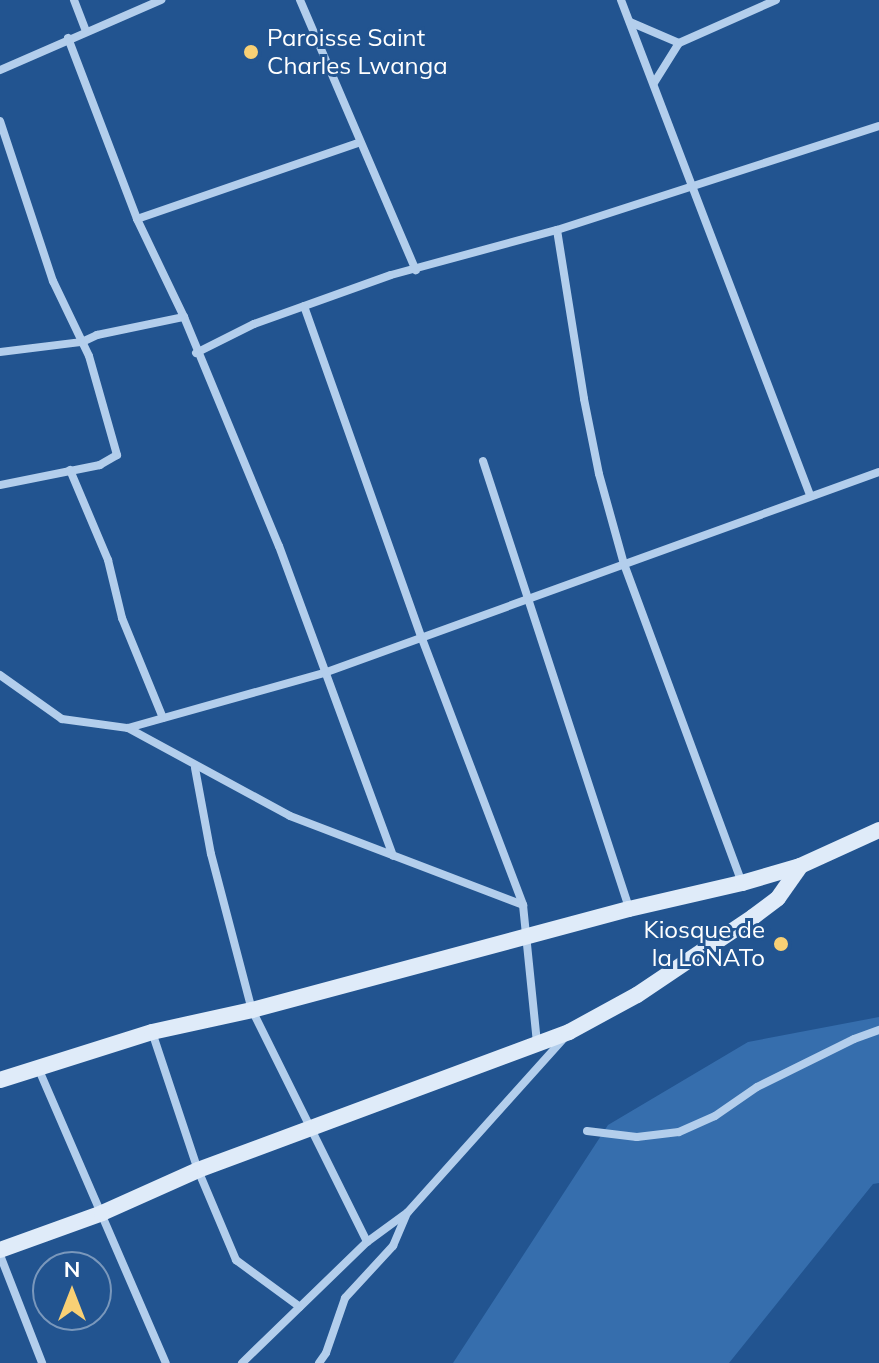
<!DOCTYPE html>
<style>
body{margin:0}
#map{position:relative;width:879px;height:1363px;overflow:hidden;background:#225490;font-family:Mulish,sans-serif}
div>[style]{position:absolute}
.green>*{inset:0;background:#366ead}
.street>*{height:8px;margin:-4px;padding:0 4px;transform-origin:4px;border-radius:4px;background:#b3ceec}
.secondary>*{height:16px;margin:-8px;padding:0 8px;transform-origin:8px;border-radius:8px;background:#dfebf9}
.dots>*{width:22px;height:22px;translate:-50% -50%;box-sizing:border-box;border:4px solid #225490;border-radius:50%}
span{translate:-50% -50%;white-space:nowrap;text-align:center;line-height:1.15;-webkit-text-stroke:6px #225490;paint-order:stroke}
.poi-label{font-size:24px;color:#fff}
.left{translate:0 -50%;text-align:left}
.right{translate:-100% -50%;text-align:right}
.north{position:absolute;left:32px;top:1251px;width:80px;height:80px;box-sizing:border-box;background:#225490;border:2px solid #7a98bc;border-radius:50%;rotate:0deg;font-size:22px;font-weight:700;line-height:32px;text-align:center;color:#fff}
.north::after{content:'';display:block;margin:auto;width:28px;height:36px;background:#f8d075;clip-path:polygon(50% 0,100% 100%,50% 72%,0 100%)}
</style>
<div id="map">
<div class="green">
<div style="clip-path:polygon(879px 1017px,879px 1183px,873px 1184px,729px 1363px,453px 1363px,608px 1125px,748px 1042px)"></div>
</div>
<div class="street">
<div style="left:74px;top:0;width:33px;rotate:69deg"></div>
<div style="left:300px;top:0;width:294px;rotate:66.8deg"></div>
<div style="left:621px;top:0;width:530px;rotate:69.1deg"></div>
<div style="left:630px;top:22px;width:53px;rotate:23.2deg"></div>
<div style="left:68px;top:38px;width:194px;rotate:69.1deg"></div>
<div style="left:137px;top:219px;width:109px;rotate:64.4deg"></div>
<div style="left:184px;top:317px;width:248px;rotate:67.5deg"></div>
<div style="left:279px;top:546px;width:330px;rotate:69.8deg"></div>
<div style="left:0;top:70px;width:176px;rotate:-23.5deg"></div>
<div style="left:654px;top:83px;width:47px;rotate:-58deg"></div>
<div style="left:679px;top:43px;width:106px;rotate:-23.9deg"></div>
<div style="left:0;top:121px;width:169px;rotate:71.7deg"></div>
<div style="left:53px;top:281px;width:83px;rotate:64.4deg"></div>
<div style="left:89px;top:356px;width:103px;rotate:74.2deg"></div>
<div style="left:117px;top:455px;width:20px;rotate:150deg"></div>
<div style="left:100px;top:465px;width:102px;rotate:168.7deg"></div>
<div style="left:137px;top:219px;width:236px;rotate:-19deg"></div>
<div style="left:557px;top:230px;width:171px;rotate:80.9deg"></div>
<div style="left:584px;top:399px;width:76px;rotate:78.7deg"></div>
<div style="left:599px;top:474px;width:93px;rotate:74.5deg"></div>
<div style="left:624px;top:564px;width:340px;rotate:69.7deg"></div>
<div style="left:304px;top:306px;width:350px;rotate:70.5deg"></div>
<div style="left:421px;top:636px;width:288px;rotate:69.2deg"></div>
<div style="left:523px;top:905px;width:138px;rotate:84.2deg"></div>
<div style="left:0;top:352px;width:83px;rotate:-7deg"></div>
<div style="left:82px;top:342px;width:17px;rotate:-25deg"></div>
<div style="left:97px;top:335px;width:89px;rotate:-11.7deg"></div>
<div style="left:196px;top:353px;width:65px;rotate:-26.6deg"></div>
<div style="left:254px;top:324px;width:145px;rotate:-19.7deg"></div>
<div style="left:391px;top:275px;width:172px;rotate:-15.2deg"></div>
<div style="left:557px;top:230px;width:338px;rotate:-17.9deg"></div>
<div style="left:483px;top:461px;width:471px;rotate:71.9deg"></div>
<div style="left:70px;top:470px;width:98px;rotate:67.1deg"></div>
<div style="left:108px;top:560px;width:60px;rotate:76.4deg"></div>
<div style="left:122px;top:618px;width:108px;rotate:67.7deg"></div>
<div style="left:0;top:675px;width:76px;rotate:35.4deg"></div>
<div style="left:62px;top:719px;width:67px;rotate:7.8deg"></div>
<div style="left:128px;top:728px;width:184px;rotate:28.5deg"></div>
<div style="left:290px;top:816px;width:249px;rotate:20.9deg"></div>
<div style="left:128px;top:728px;width:204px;rotate:-15.7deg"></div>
<div style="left:324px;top:673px;width:590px;rotate:-19.91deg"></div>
<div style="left:195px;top:768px;width:87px;rotate:79.5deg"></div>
<div style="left:211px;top:854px;width:161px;rotate:75.3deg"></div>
<div style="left:252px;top:1010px;width:259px;rotate:63.6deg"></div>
<div style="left:152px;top:1032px;width:145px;rotate:71.6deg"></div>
<div style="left:198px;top:1170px;width:98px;rotate:67.1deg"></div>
<div style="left:236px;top:1260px;width:79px;rotate:36.3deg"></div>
<div style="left:39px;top:1070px;width:319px;rotate:66.6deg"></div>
<div style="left:587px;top:1131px;width:50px;rotate:6.8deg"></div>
<div style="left:637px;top:1137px;width:42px;rotate:-6.8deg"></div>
<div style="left:679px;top:1132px;width:39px;rotate:-24deg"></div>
<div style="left:715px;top:1116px;width:51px;rotate:-34.6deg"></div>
<div style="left:757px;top:1087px;width:108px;rotate:-26.3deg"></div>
<div style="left:854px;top:1039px;width:27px;rotate:-20deg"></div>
<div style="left:0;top:1255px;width:116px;rotate:68.7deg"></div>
<div style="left:242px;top:1363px;width:174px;rotate:-44.1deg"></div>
<div style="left:367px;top:1242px;width:51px;rotate:-36.2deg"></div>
<div style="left:408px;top:1212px;width:234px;rotate:-48.1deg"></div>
<div style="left:319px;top:1363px;width:12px;rotate:-55deg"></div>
<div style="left:326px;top:1353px;width:58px;rotate:-70.9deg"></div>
<div style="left:345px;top:1298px;width:71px;rotate:-47.3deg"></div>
<div style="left:393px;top:1246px;width:36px;rotate:-67deg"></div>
</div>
<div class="secondary">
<div style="left:0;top:1080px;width:159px;rotate:-17.5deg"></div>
<div style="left:152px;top:1032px;width:102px;rotate:-12.4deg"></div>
<div style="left:252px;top:1010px;width:390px;rotate:-15deg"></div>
<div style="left:629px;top:909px;width:116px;rotate:-13deg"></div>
<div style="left:742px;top:883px;width:60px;rotate:-16.3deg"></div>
<div style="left:800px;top:866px;width:87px;rotate:-24.5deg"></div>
<div style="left:0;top:1250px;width:109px;rotate:-19.9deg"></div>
<div style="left:102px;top:1213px;width:105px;rotate:-24.1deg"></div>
<div style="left:198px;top:1170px;width:396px;rotate:-20.4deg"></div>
<div style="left:569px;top:1032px;width:77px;rotate:-28.6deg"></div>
<div style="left:637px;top:995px;width:140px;rotate:-33.9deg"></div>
<div style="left:753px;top:917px;width:31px;rotate:-37deg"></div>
<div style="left:778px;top:898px;width:39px;rotate:-55deg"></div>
</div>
<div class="dots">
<div style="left:251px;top:52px;background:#f8d075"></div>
<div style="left:781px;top:944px;background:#f8d075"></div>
</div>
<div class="poi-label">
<span class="left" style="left:267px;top:52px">Paroisse Saint<br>Charles Lwanga</span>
<span class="right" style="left:765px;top:944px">Kiosque de<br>la LoNATo</span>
</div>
<div class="north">N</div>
</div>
